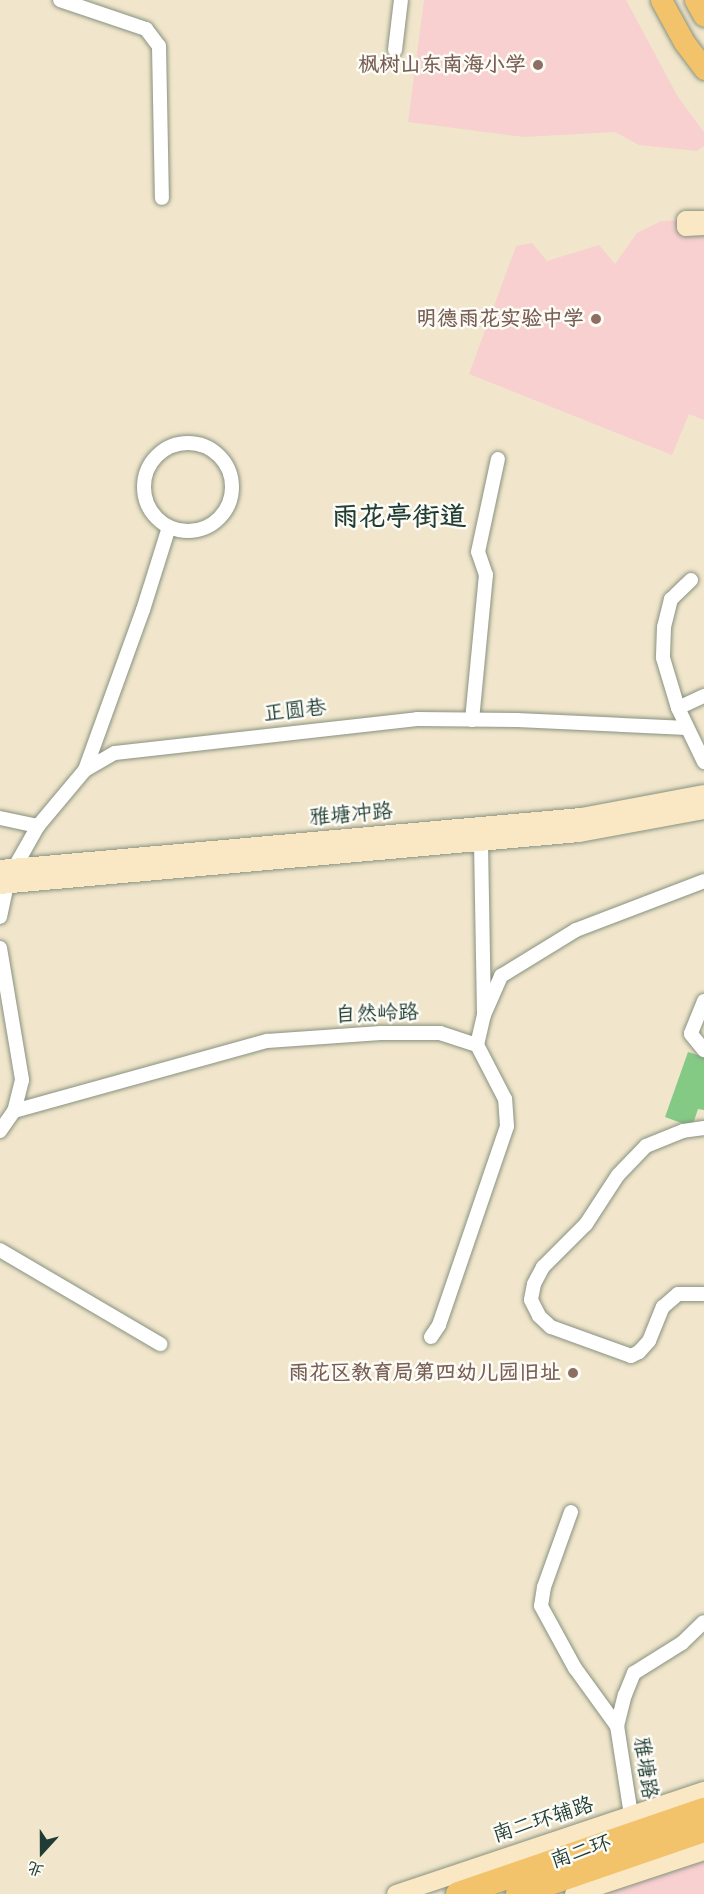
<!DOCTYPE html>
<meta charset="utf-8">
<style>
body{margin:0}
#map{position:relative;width:704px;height:1894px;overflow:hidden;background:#f1e6cb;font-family:Pangolin,"LXGW WenKai TC",sans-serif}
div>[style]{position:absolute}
.built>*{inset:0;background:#f7d0cf}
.green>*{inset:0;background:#84ca85}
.roads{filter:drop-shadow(0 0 2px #889280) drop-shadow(0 0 2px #889280)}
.street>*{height:14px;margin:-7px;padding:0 7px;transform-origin:7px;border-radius:7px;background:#fff}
.street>.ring{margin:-7px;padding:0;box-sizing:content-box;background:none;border:14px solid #fff;border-radius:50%}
.secondary>*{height:18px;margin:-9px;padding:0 9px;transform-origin:9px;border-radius:9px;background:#fae7c3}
.primary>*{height:21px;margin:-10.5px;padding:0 10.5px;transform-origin:10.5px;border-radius:10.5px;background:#f2c36a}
.highway>*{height:24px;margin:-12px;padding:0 12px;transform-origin:12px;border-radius:12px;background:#f2c36a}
.dots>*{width:16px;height:16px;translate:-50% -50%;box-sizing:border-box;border:3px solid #fdfcf7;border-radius:50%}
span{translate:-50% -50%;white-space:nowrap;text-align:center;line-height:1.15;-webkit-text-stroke:5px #fdfcf7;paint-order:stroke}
.education-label{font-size:21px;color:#785e54;font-weight:700}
.right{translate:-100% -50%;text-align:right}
.street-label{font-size:21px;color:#1f3d34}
.district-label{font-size:27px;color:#1f3d34;font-weight:700}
.north{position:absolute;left:12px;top:1822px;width:60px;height:60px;-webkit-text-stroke:4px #fdfcf7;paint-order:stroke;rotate:201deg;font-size:16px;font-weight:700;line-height:24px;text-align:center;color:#1f3d34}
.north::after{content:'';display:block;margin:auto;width:21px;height:27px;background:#1f3d34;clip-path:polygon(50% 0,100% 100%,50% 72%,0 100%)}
</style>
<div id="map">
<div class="built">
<div style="clip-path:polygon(424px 0,626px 0,678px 97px,704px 132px,704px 146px,697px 151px,639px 145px,615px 132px,524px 137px,408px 122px)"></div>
<div style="clip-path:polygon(704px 219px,704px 420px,689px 414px,672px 455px,469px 374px,516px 246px,532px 243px,547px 261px,599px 245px,615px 264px,637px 233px,661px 221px)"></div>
<div style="clip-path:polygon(704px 1861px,704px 1894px,605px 1894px,656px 1876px)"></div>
</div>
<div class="green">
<div style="clip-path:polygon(688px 1052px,704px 1057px,704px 1110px,698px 1109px,692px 1127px,665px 1117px)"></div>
</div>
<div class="roads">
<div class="street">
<div style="left:60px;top:0;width:91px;rotate:18.6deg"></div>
<div style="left:146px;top:29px;width:21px;rotate:53deg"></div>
<div style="left:159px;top:46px;width:152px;rotate:88.9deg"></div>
<div style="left:395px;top:50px;width:50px;rotate:-83.2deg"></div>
<div class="ring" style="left:144px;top:443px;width:74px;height:74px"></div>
<div style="left:691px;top:580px;width:28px;rotate:136deg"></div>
<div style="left:671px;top:599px;width:29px;rotate:104deg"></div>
<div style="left:664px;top:627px;width:31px;rotate:92deg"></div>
<div style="left:663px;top:658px;width:52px;rotate:73.3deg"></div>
<div style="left:678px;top:708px;width:60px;rotate:64.3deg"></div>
<div style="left:678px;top:708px;width:29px;rotate:-25deg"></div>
<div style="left:472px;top:720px;width:146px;rotate:-84.5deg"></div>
<div style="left:486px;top:575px;width:24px;rotate:-109deg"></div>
<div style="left:478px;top:552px;width:95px;rotate:-77.9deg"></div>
<div style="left:85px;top:770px;width:170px;rotate:-70.1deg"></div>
<div style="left:143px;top:610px;width:87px;rotate:-72.6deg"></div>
<div style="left:0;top:818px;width:39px;rotate:12deg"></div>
<div style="left:481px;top:842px;width:171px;rotate:89deg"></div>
<div style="left:0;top:917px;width:39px;rotate:-78deg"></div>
<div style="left:8px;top:879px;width:61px;rotate:-60.5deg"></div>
<div style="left:38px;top:826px;width:73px;rotate:-50deg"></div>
<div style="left:85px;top:770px;width:34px;rotate:-30deg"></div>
<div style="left:115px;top:753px;width:304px;rotate:-6.4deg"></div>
<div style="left:417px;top:719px;width:100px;rotate:0.6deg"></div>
<div style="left:517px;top:720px;width:170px;rotate:2.7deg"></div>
<div style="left:0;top:948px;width:134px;rotate:80.5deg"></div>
<div style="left:22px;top:1080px;width:32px;rotate:104deg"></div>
<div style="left:704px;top:1001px;width:35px;rotate:112deg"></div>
<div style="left:691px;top:1034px;width:21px;rotate:51deg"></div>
<div style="left:704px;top:1128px;width:21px;rotate:172deg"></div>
<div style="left:683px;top:1131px;width:40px;rotate:158deg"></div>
<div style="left:646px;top:1146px;width:40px;rotate:134deg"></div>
<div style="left:618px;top:1175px;width:59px;rotate:123.1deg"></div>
<div style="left:586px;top:1224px;width:61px;rotate:135deg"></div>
<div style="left:543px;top:1267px;width:19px;rotate:118deg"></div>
<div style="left:534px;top:1284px;width:16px;rotate:101deg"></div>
<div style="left:531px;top:1300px;width:18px;rotate:63deg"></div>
<div style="left:539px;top:1316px;width:16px;rotate:43deg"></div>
<div style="left:551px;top:1327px;width:85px;rotate:19.9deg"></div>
<div style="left:631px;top:1356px;width:9px;rotate:-27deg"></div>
<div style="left:639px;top:1352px;width:15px;rotate:-48deg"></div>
<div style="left:649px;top:1341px;width:37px;rotate:-68deg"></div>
<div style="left:663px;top:1307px;width:20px;rotate:-41deg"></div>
<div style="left:678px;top:1294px;width:26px"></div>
<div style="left:0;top:1131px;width:24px;rotate:-55deg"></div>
<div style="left:14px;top:1111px;width:263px;rotate:-15.5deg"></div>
<div style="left:267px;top:1041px;width:114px;rotate:-4deg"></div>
<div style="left:381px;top:1033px;width:59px"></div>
<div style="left:440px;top:1033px;width:39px;rotate:18deg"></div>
<div style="left:477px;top:1045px;width:31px;rotate:-77deg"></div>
<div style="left:484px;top:1015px;width:43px;rotate:-66.4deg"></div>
<div style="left:501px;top:976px;width:88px;rotate:-31.5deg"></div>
<div style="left:576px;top:930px;width:137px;rotate:-20.9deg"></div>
<div style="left:0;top:1250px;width:186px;rotate:30.4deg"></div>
<div style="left:431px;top:1337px;width:14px;rotate:-56deg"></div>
<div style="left:439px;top:1325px;width:210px;rotate:-71.1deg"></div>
<div style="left:507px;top:1126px;width:27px;rotate:-94deg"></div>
<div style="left:505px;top:1099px;width:61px;rotate:-117.4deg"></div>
<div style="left:571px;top:1512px;width:80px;rotate:109.8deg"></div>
<div style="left:544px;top:1587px;width:19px;rotate:99deg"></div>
<div style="left:541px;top:1606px;width:71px;rotate:61.3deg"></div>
<div style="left:575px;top:1668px;width:72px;rotate:54.1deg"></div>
<div style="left:631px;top:1815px;width:90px;rotate:-98.9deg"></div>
<div style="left:617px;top:1726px;width:32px;rotate:-76deg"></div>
<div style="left:625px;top:1695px;width:24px;rotate:-68deg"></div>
<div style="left:634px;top:1673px;width:57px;rotate:-32deg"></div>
<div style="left:682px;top:1643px;width:30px;rotate:-44deg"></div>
</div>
<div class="secondary">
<div style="left:704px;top:220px;width:18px;rotate:180deg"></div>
<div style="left:686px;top:220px;width:7px;rotate:90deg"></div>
<div style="left:686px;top:227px;width:18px;rotate:-3deg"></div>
<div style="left:0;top:869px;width:584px;rotate:-5.11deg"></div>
<div style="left:582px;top:817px;width:124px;rotate:-10.7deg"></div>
<div style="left:0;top:885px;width:581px;rotate:-5.13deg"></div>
<div style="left:579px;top:833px;width:127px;rotate:-10.4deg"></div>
<div style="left:396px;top:1894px;width:325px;rotate:-18.5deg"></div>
<div style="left:574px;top:1894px;width:137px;rotate:-18.3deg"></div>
</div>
<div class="primary">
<div style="left:661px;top:0;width:48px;rotate:61.3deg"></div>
<div style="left:684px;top:42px;width:34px;rotate:53deg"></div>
<div style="left:695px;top:0;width:18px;rotate:61deg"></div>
</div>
<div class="highway">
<div style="left:458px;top:1894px;width:260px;rotate:-18.9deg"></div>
<div style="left:518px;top:1894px;width:197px;rotate:-19deg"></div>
</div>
</div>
<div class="dots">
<div style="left:538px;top:65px;background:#8d6e63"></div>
<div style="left:596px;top:319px;background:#8d6e63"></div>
<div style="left:573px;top:1373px;background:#8d6e63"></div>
</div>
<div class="education-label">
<span class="right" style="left:526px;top:65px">枫树山东南海小学</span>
<span class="right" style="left:584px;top:319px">明德雨花实验中学</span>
<span class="right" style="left:561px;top:1373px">雨花区教育局第四幼儿园旧址</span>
</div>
<div class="street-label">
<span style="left:295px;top:711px;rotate:-6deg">正圆巷</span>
<span style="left:351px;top:815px;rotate:-5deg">雅塘冲路</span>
<span style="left:377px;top:1014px;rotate:-2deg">自然岭路</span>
<span style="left:645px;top:1768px;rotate:81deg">雅塘路</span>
<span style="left:543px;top:1820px;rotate:-18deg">南二环辅路</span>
<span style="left:581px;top:1852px;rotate:-19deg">南二环</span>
</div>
<div class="district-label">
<span style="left:399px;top:517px">雨花亭街道</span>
</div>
<div class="north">北</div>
</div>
